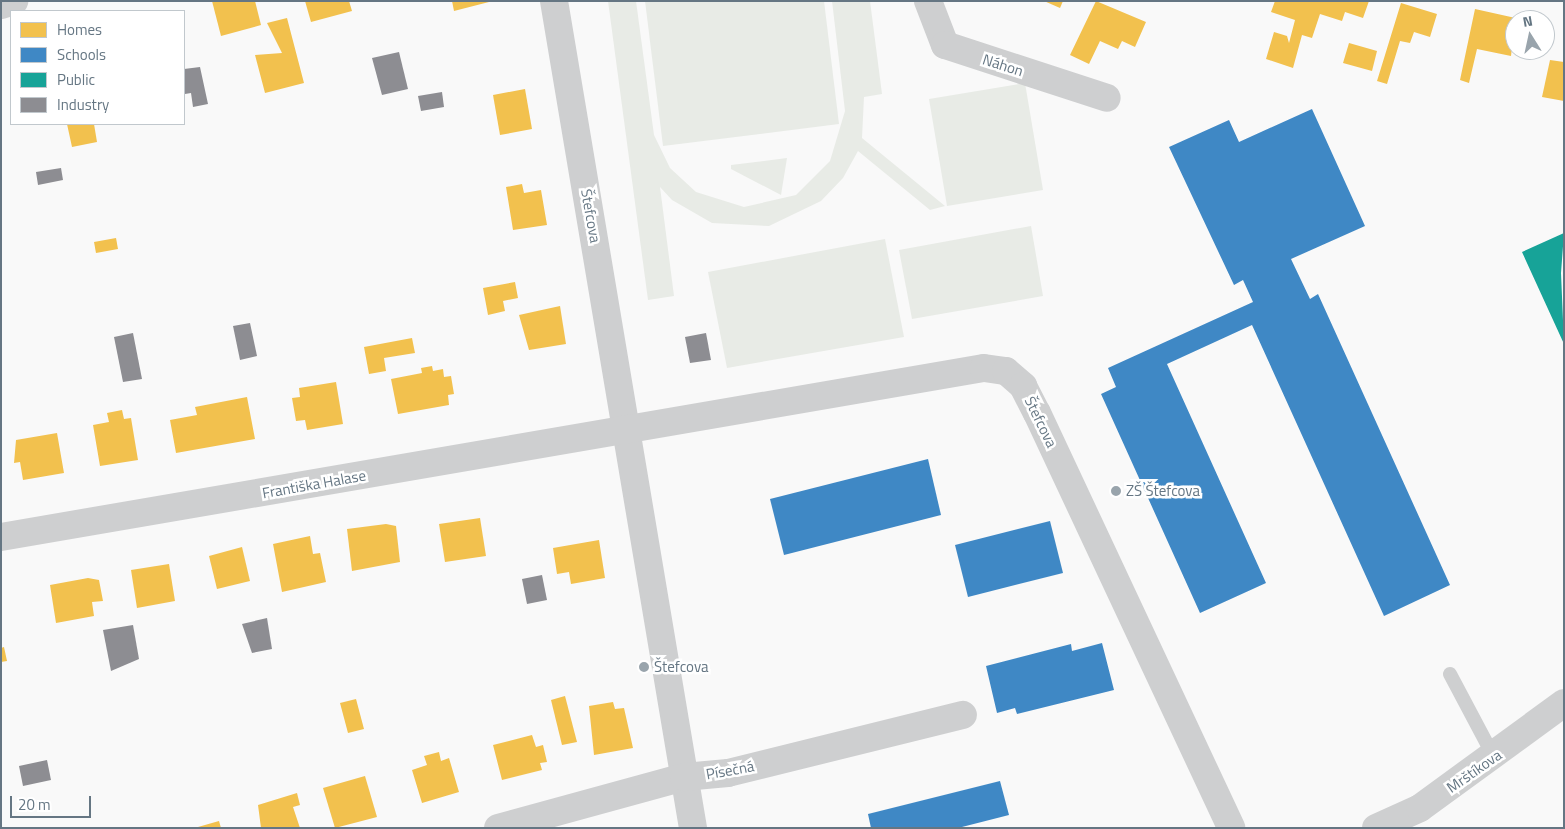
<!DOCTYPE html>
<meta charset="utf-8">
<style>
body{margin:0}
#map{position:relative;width:1565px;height:829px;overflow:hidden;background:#f9f9f9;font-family:"Titillium Web",sans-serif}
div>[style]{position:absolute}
.green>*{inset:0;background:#e8ebe6}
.homes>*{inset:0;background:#f2c14e}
.schools>*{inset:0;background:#3f88c5}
.public>*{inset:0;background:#17a398}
.industry>*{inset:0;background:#8d8d92}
.lane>*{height:14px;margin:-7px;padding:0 7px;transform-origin:7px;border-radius:7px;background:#cecfd0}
.street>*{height:28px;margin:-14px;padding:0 14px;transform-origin:14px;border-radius:14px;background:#cecfd0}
.dots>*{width:14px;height:14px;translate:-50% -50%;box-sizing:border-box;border:2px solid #fff;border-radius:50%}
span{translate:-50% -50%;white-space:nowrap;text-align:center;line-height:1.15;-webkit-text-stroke:5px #fff;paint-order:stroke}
.street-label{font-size:15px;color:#657683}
.poi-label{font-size:15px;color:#657683}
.left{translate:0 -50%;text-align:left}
.frame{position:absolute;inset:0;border:2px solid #657683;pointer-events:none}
.legend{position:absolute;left:10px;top:10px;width:175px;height:115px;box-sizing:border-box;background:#fff;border:1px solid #c1c8cd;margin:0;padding:6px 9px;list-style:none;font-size:15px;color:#657683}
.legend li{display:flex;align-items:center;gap:10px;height:25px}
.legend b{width:25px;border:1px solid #c1c8cd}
.north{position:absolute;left:1505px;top:10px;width:50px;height:50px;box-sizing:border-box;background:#fff;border:1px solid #c1c8cd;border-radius:50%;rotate:350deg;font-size:14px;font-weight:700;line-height:20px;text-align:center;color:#657683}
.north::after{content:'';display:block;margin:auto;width:18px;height:22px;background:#99a4ac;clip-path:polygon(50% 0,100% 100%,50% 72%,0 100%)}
.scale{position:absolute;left:10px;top:796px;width:81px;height:22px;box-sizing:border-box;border:2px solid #657683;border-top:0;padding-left:6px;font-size:15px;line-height:18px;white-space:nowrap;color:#657683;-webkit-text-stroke:4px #fff;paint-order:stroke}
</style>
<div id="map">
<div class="green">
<div style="clip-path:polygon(608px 1px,636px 1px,654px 135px,670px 168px,696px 192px,744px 207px,796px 195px,830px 161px,845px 111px,832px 1px,870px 1px,882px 94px,864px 97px,862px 138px,945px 206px,930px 210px,858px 151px,843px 178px,821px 201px,769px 226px,712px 223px,672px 200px,660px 187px,674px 296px,648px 300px)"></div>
<div style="clip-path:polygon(645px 1px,824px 1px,839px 124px,663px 146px)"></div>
<div style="clip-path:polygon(1025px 83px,1043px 190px,947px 206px,929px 99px)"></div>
<div style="clip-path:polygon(787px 158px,781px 195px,731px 169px,731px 165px)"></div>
<div style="clip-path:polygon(1031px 226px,1043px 296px,912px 319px,899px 250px)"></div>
<div style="clip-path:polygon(885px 239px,904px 337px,727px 368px,708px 272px)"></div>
</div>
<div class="homes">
<div style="clip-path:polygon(212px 1px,255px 1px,261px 25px,221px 36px)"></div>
<div style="clip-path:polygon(305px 1px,349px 1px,352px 11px,311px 22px)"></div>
<div style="clip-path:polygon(452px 1px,489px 1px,489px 2px,454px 11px)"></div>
<div style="clip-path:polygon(1044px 1px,1063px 1px,1060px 8px)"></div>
<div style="clip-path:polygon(1096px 1px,1146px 22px,1135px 47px,1122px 41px,1118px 49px,1100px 41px,1089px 64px,1070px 55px)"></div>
<div style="clip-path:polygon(1275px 1px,1369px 1px,1363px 18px,1345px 12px,1342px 21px,1320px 14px,1312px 38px,1302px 35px,1293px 68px,1266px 59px,1274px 32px,1287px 36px,1289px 43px,1295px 20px,1271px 12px)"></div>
<div style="clip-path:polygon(1401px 3px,1437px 14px,1430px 37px,1414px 32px,1410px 43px,1400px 41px,1387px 84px,1377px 81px)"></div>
<div style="clip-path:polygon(1475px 9px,1520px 19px,1515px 20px,1511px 56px,1477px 49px,1469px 83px,1460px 80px)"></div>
<div style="clip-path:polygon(287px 18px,304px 83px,265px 93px,255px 55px,282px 53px,267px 23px)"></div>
<div style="clip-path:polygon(1349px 43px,1377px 51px,1372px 71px,1343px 63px)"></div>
<div style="clip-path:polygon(1550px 60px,1564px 62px,1564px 101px,1542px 97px)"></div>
<div style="clip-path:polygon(525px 89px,532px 129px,500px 135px,493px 95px)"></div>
<div style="clip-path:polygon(67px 124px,94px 124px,97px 142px,72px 147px)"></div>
<div style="clip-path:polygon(522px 184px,524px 193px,541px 190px,547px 225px,513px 230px,506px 187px)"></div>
<div style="clip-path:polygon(116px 238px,118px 249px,96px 253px,94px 242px)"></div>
<div style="clip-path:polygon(515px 282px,518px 298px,503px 301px,505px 311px,488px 315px,483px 288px)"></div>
<div style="clip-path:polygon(560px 306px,566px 344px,529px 350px,519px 315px)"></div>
<div style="clip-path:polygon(412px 338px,415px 353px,384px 358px,386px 371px,369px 374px,364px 347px)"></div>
<div style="clip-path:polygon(432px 366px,433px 371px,443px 369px,444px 377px,451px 376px,454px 394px,448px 395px,449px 405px,398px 414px,391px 379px,422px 373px,421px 368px)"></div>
<div style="clip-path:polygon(336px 382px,343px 424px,307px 430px,305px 420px,296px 421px,292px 398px,300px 397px,299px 388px)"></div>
<div style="clip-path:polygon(247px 397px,255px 439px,176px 453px,170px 420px,197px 415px,195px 407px)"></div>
<div style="clip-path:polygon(122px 410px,124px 419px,131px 418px,138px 460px,100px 466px,93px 425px,109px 422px,107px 413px)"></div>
<div style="clip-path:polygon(57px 433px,64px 473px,23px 480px,20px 462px,14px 463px,16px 440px)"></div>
<div style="clip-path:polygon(480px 518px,486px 556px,445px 562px,439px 524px)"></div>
<div style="clip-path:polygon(386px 524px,396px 526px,400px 562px,352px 571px,347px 529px)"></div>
<div style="clip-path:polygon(310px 536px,313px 554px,320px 553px,326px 582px,282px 592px,273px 544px)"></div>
<div style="clip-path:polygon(599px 540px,605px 578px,571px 584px,569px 572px,557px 574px,553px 548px)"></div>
<div style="clip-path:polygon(242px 547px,250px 581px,217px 589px,209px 556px)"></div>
<div style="clip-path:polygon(169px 564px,175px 601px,137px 608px,131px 570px)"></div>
<div style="clip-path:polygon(88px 578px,99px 580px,103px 601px,92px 602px,94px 616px,56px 623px,50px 585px)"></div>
<div style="clip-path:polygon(4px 647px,7px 661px,1px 662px,1px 648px)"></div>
<div style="clip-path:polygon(565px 696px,577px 742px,562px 745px,551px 700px)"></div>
<div style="clip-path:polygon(356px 699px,364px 729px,348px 733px,340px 703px)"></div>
<div style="clip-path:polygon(613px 702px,615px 709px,624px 708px,633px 748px,594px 755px,589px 706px)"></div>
<div style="clip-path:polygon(532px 735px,536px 747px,543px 745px,547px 762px,540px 763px,542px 770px,502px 780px,493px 745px)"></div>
<div style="clip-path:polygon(439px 752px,441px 761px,449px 758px,459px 792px,422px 803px,412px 770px,427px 765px,424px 756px)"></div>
<div style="clip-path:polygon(365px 776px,377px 817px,335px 828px,323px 788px)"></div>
<div style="clip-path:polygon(297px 793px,300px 805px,293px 807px,300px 828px,261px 828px,258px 805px)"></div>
<div style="clip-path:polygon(219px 821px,221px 828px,198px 828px,198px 827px)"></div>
</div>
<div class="schools">
<div style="clip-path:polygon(1312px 109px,1365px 226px,1291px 259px,1310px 299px,1318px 294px,1450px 585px,1384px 616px,1252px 325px,1167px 364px,1266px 583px,1200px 613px,1101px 394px,1116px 387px,1108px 368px,1253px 302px,1243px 280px,1234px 285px,1169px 147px,1229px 120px,1239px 142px)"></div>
<div style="clip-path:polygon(928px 459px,941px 515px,784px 555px,770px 499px)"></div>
<div style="clip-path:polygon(1050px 521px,1063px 573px,968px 597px,955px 545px)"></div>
<div style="clip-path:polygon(1102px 643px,1114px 690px,1017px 714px,1015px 708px,997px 713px,986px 666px,1071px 644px,1072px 651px)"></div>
<div style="clip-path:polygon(1000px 781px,1009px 815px,958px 828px,871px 828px,868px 814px)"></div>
</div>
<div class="public">
<div style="clip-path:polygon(1564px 233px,1561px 273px,1564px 344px,1522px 252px)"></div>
</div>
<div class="industry">
<div style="clip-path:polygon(399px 52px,408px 89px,382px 95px,372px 58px)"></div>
<div style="clip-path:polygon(200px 67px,208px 104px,193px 107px,191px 93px,185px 94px,184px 69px)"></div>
<div style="clip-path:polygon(442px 92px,444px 107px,421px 111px,418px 96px)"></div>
<div style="clip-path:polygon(61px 168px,63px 180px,38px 185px,36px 172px)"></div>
<div style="clip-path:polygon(250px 323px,257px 356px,240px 360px,233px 326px)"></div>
<div style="clip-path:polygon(133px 333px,142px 379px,123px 382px,114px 337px)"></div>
<div style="clip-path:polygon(706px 333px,711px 360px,690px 363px,685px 337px)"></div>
<div style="clip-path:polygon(542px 575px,547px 600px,527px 604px,522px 579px)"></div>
<div style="clip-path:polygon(267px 618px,272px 649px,252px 653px,242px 624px)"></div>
<div style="clip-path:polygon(133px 625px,139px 659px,111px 671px,103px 630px)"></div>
<div style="clip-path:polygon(47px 760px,51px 780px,23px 786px,19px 766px)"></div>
</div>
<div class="lane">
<div style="left:1450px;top:674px;width:94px;rotate:62.1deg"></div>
</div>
<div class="street">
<div style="left:554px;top:1px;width:839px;rotate:80.46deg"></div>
<div style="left:928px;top:1px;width:47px;rotate:68.9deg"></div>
<div style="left:945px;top:45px;width:170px;rotate:18.1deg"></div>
<div style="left:1px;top:5px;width:14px;rotate:-17deg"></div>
<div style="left:1px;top:537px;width:997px;rotate:-9.76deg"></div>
<div style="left:984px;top:368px;width:22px;rotate:8deg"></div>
<div style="left:1006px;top:371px;width:23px;rotate:41deg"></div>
<div style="left:1023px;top:386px;width:30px;rotate:63deg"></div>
<div style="left:1037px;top:413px;width:458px;rotate:64.9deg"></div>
<div style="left:498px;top:828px;width:193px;rotate:-15.3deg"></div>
<div style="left:684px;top:777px;width:44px;rotate:-5.2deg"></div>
<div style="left:728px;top:773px;width:242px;rotate:-13.9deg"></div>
<div style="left:1376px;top:828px;width:48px;rotate:-24.4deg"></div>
<div style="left:1420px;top:808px;width:178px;rotate:-36.1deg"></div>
</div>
<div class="dots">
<div style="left:1116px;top:491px;background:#99a4ac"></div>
<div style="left:644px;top:667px;background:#99a4ac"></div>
</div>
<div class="street-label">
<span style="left:1003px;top:65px;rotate:18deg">Náhon</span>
<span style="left:591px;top:216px;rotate:80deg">Štefcova</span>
<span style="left:1041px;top:422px;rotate:64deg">Štefcova</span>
<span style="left:314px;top:484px;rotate:-10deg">Františka Halase</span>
<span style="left:730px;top:770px;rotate:-10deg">Písečná</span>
<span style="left:1474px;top:771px;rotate:-35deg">Mrštíkova</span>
</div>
<div class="poi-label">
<span class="left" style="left:1126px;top:491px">ZŠ Štefcova</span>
<span class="left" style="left:654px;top:667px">Štefcova</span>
</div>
<div class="frame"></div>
<ul class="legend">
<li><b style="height:14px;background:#f2c14e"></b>Homes</li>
<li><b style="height:14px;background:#3f88c5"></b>Schools</li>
<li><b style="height:14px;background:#17a398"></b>Public</li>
<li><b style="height:14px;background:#8d8d92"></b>Industry</li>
</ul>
<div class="north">N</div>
<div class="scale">20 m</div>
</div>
